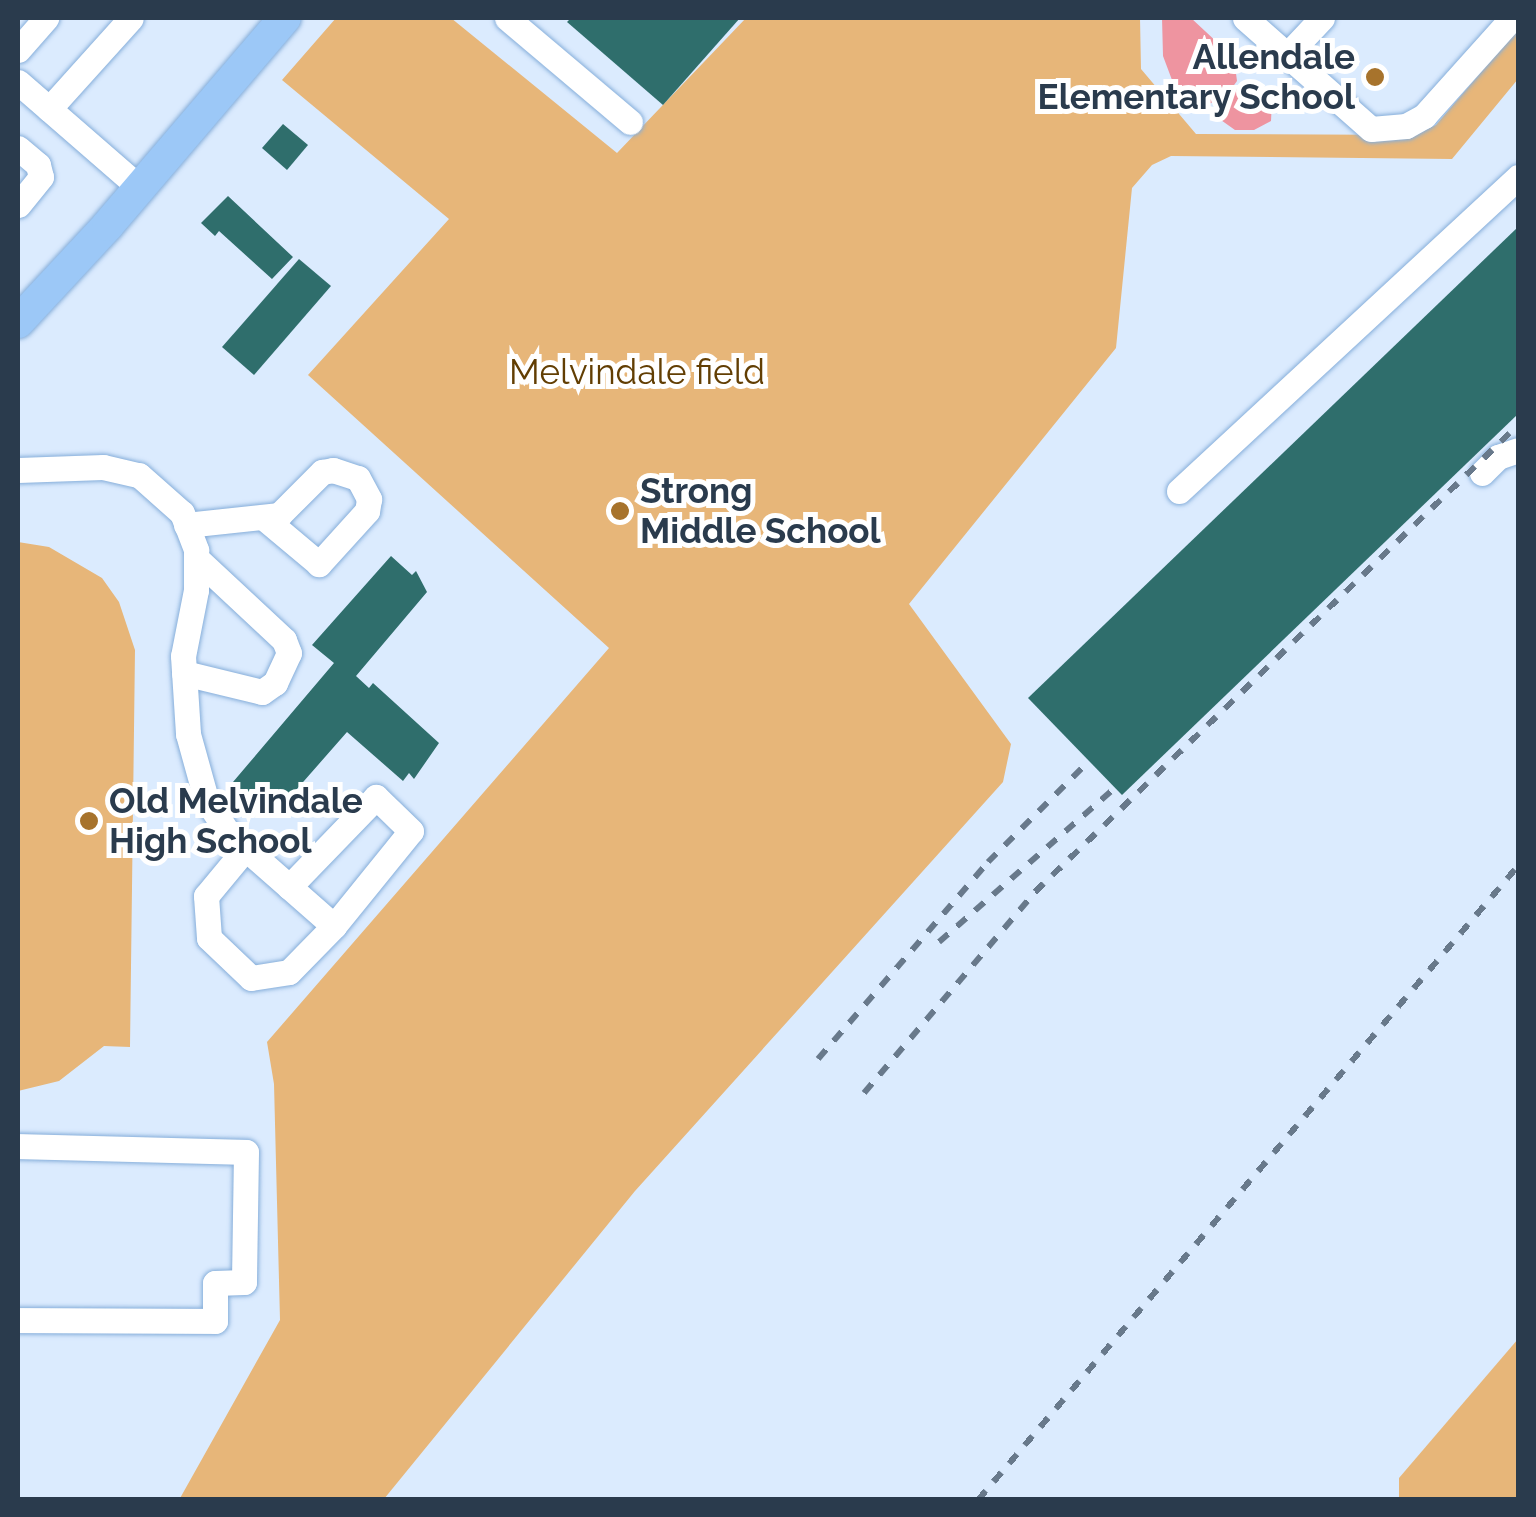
<!DOCTYPE html>
<style>
body{margin:0}
#map{position:relative;width:1536px;height:1517px;overflow:hidden;background:#dbebfe;font-family:Raleway,sans-serif}
div>[style]{position:absolute}
.green>*{inset:0;background:#e7b679}
.water>*{inset:0;background:#ee94a0}
.building>*{inset:0;background:#2f6e6c}
.roads{filter:drop-shadow(0 0 2px #86aeda) drop-shadow(0 0 2px #86aeda)}
.minor>*{height:25px;margin:-12.5px;padding:0 12.5px;transform-origin:12.5px;border-radius:12.5px;background:#fff}
.major>*{height:32px;margin:-16px;padding:0 16px;transform-origin:16px;border-radius:16px;background:#9cc8f7}
.rail>*{height:6px;margin-top:-3px;transform-origin:0;background:repeating-linear-gradient(90deg,#68798b 0 12px,transparent 0 24px)}
.dots>*{width:28px;height:28px;translate:-50% -50%;box-sizing:border-box;border:5px solid #fff;border-radius:50%}
span{translate:-50% -50%;white-space:nowrap;text-align:center;line-height:1.15;-webkit-text-stroke:10px #fff;paint-order:stroke}
.poi-label{font-size:35px;color:#2a3b4d;font-weight:700}
.right{translate:-100% -50%;text-align:right}
.left{translate:0 -50%;text-align:left}
.park-label{font-size:35px;color:#623e03}
.frame{position:absolute;inset:0;border:20px solid #2a3b4d;pointer-events:none}
</style>
<div id="map">
<div class="green">
<div style="clip-path:polygon(336px 18px,451px 18px,617px 153px,746px 18px,1140px 18px,1141px 69px,1196px 134px,1415px 135px,1436px 125px,1518px 29px,1518px 79px,1452px 159px,1171px 156px,1152px 165px,1132px 188px,1116px 348px,909px 604px,1011px 744px,1003px 782px,635px 1191px,384px 1499px,179px 1500px,280px 1320px,274px 1084px,267px 1042px,609px 648px,308px 375px,449px 219px,282px 80px)"></div>
<div style="clip-path:polygon(18px 542px,49px 547px,102px 578px,119px 602px,135px 650px,130px 1047px,104px 1046px,59px 1081px,18px 1091px)"></div>
<div style="clip-path:polygon(1518px 1339px,1518px 1499px,1399px 1499px,1399px 1478px)"></div>
</div>
<div class="water">
<div style="clip-path:polygon(1162px 18px,1191px 18px,1234px 58px,1237px 81px,1229px 92px,1243px 85px,1258px 87px,1272px 100px,1271px 121px,1254px 130px,1235px 130px,1211px 113px,1221px 98px,1203px 107px,1175px 88px,1163px 56px)"></div>
</div>
<div class="building">
<div style="clip-path:polygon(571px 18px,740px 18px,663px 105px,567px 22px)"></div>
<div style="clip-path:polygon(283px 124px,308px 145px,287px 170px,262px 148px)"></div>
<div style="clip-path:polygon(228px 196px,293px 257px,272px 279px,219px 231px,215px 236px,201px 223px)"></div>
<div style="clip-path:polygon(1518px 227px,1518px 414px,1122px 795px,1028px 698px)"></div>
<div style="clip-path:polygon(299px 259px,331px 286px,254px 375px,222px 347px)"></div>
<div style="clip-path:polygon(391px 556px,412px 575px,416px 571px,427px 592px,356px 676px,369px 688px,373px 683px,439px 743px,414px 779px,409px 773px,403px 781px,347px 732px,275px 814px,269px 808px,263px 814px,233px 782px,334px 663px,312px 645px)"></div>
</div>
<div class="roads">
<div class="minor">
<div style="left:507px;top:18px;width:161px;rotate:40.2deg"></div>
<div style="left:1245px;top:18px;width:168px;rotate:41.4deg"></div>
<div style="left:1371px;top:129px;width:35px;rotate:-5deg"></div>
<div style="left:1406px;top:126px;width:21px;rotate:-29deg"></div>
<div style="left:1424px;top:116px;width:132px;rotate:-48.1deg"></div>
<div style="left:18px;top:50px;width:43px;rotate:-48.8deg"></div>
<div style="left:1287px;top:55px;width:51px;rotate:-46.6deg"></div>
<div style="left:18px;top:82px;width:162px;rotate:41deg"></div>
<div style="left:49px;top:109px;width:122px;rotate:-48deg"></div>
<div style="left:18px;top:148px;width:26px;rotate:40deg"></div>
<div style="left:38px;top:165px;width:12px;rotate:76deg"></div>
<div style="left:41px;top:177px;width:36px;rotate:129deg"></div>
<div style="left:18px;top:470px;width:85px;rotate:-2deg"></div>
<div style="left:103px;top:467px;width:37px;rotate:13deg"></div>
<div style="left:139px;top:475px;width:57px;rotate:41.5deg"></div>
<div style="left:182px;top:513px;width:40px;rotate:69deg"></div>
<div style="left:196px;top:550px;width:40px;rotate:90deg"></div>
<div style="left:196px;top:590px;width:67px;rotate:101.1deg"></div>
<div style="left:183px;top:656px;width:78px;rotate:86.3deg"></div>
<div style="left:188px;top:734px;width:67px;rotate:74.5deg"></div>
<div style="left:206px;top:799px;width:40px;rotate:57.1deg"></div>
<div style="left:228px;top:833px;width:141px;rotate:41.3deg"></div>
<div style="left:1482px;top:473px;width:23px;rotate:-45deg"></div>
<div style="left:1498px;top:457px;width:21px;rotate:-19deg"></div>
<div style="left:1179px;top:491px;width:462px;rotate:-42.8deg"></div>
<div style="left:186px;top:525px;width:94px;rotate:-6.1deg"></div>
<div style="left:279px;top:515px;width:61px;rotate:-45deg"></div>
<div style="left:322px;top:472px;width:11px;rotate:-10deg"></div>
<div style="left:333px;top:470px;width:26px;rotate:18deg"></div>
<div style="left:358px;top:478px;width:24px;rotate:62deg"></div>
<div style="left:369px;top:499px;width:12px;rotate:99deg"></div>
<div style="left:367px;top:511px;width:72px;rotate:132.2deg"></div>
<div style="left:319px;top:564px;width:73px;rotate:-140deg"></div>
<div style="left:184px;top:673px;width:80px;rotate:13.7deg"></div>
<div style="left:262px;top:692px;width:16px;rotate:-35deg"></div>
<div style="left:275px;top:683px;width:33px;rotate:-65deg"></div>
<div style="left:289px;top:653px;width:14px;rotate:-111deg"></div>
<div style="left:284px;top:640px;width:120px;rotate:-137deg"></div>
<div style="left:245px;top:849px;width:61px;rotate:129.7deg"></div>
<div style="left:206px;top:896px;width:42px;rotate:85.9deg"></div>
<div style="left:209px;top:938px;width:58px;rotate:43.6deg"></div>
<div style="left:251px;top:978px;width:38px;rotate:-9deg"></div>
<div style="left:289px;top:972px;width:64px;rotate:-45.6deg"></div>
<div style="left:334px;top:926px;width:122px;rotate:-51deg"></div>
<div style="left:411px;top:831px;width:49px;rotate:-135.8deg"></div>
<div style="left:376px;top:797px;width:125px;rotate:134deg"></div>
<div style="left:18px;top:1146px;width:228px;rotate:1.5deg"></div>
<div style="left:246px;top:1152px;width:130px;rotate:90.9deg"></div>
<div style="left:244px;top:1282px;width:29px;rotate:178deg"></div>
<div style="left:215px;top:1283px;width:38px;rotate:90deg"></div>
<div style="left:215px;top:1321px;width:197px;rotate:-179.7deg"></div>
</div>
<div class="major">
<div style="left:18px;top:322px;width:132px;rotate:-47.1deg"></div>
<div style="left:108px;top:225px;width:272px;rotate:-49.5deg"></div>
</div>
</div>
<div class="rail">
<div style="left:939px;top:942px;width:234px;rotate:-41.2deg"></div>
<div style="left:818px;top:1059px;width:260px;rotate:-49.2deg"></div>
<div style="left:988px;top:862px;width:143px;rotate:-45deg"></div>
<div style="left:864px;top:1093px;width:264px;rotate:-49.6deg"></div>
<div style="left:1035px;top:892px;width:672px;rotate:-44.04deg"></div>
<div style="left:978px;top:1500px;width:833px;rotate:-49.58deg"></div>
</div>
<div class="dots">
<div style="left:1375px;top:77px;background:#a7732c"></div>
<div style="left:620px;top:511px;background:#a7732c"></div>
<div style="left:89px;top:821px;background:#a7732c"></div>
</div>
<div class="poi-label">
<span class="right" style="left:1355px;top:77px">Allendale<br>Elementary School</span>
<span class="left" style="left:640px;top:511px">Strong<br>Middle School</span>
<span class="left" style="left:109px;top:821px">Old Melvindale<br>High School</span>
</div>
<div class="park-label">
<span style="left:637px;top:372px">Melvindale field</span>
</div>
<div class="frame"></div>
</div>
